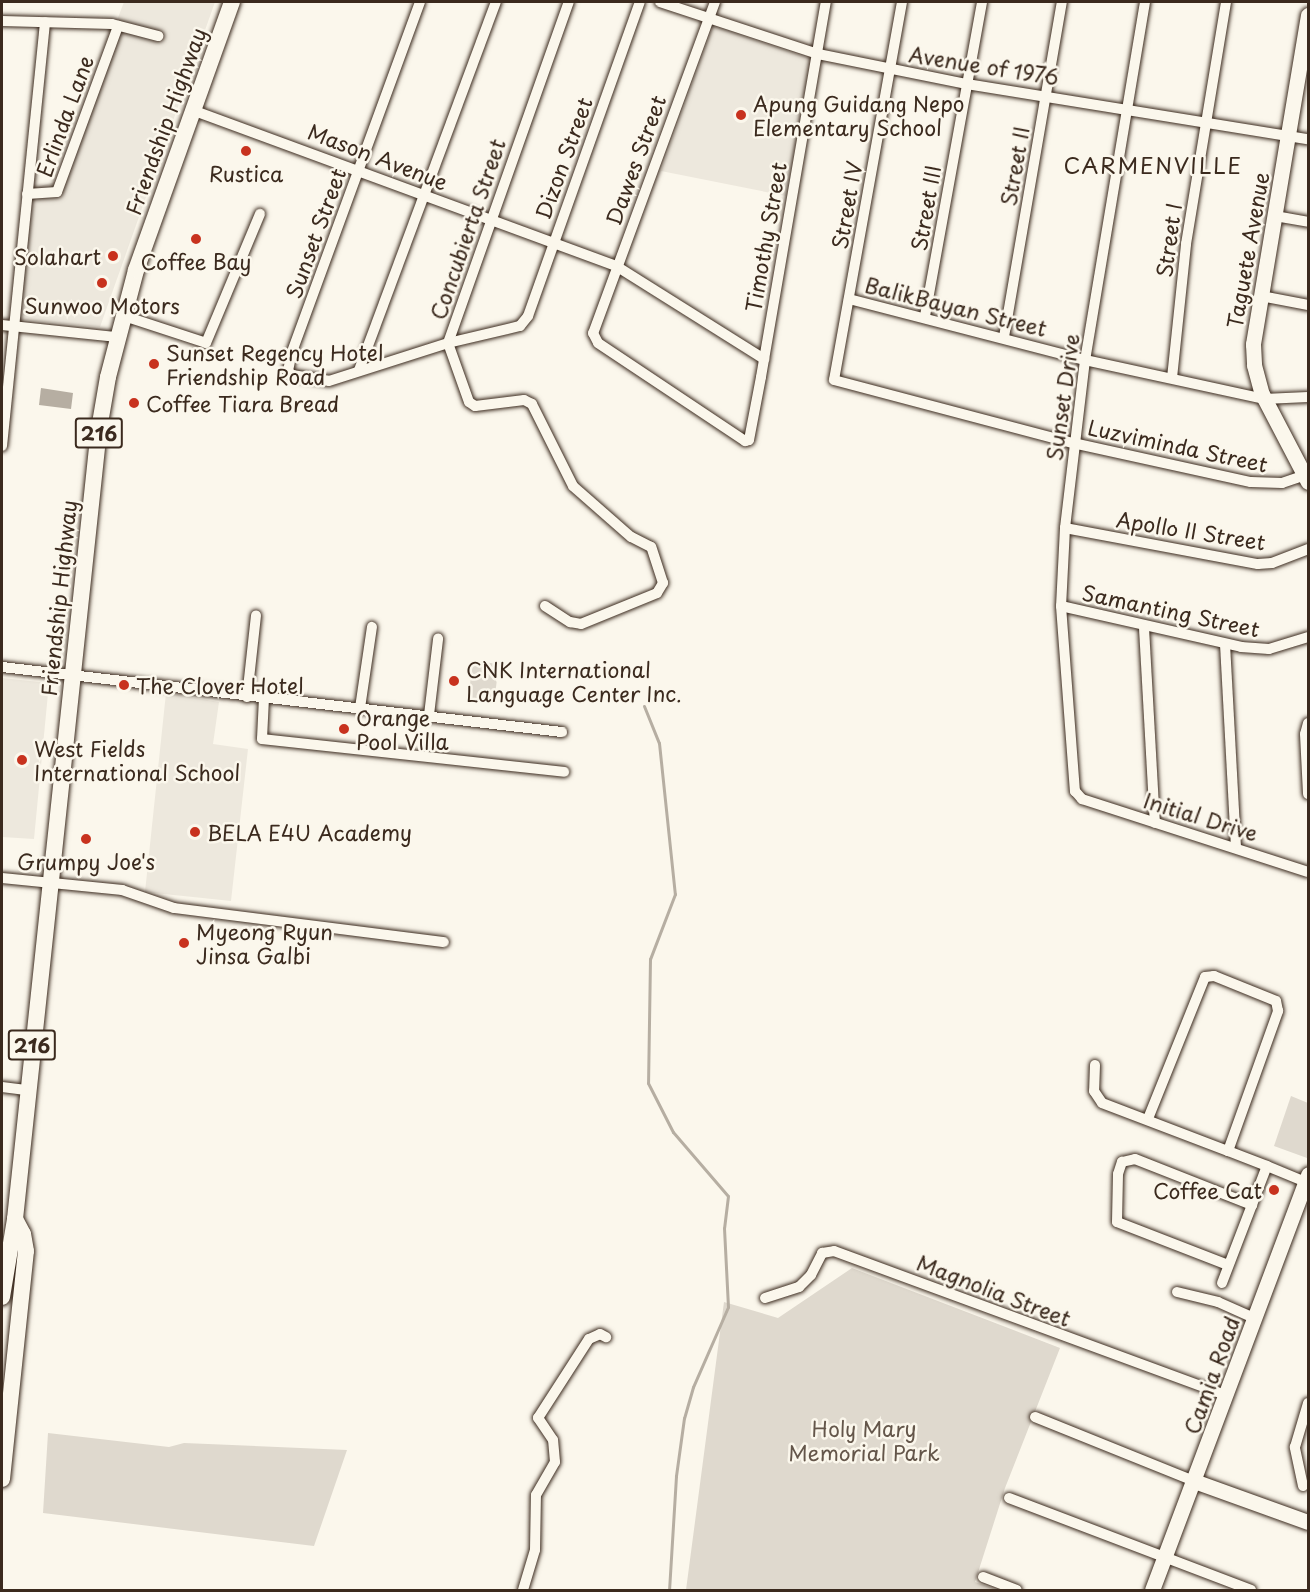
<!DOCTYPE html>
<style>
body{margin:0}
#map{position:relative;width:1310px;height:1592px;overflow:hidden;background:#fbf7ec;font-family:"Playpen Sans",sans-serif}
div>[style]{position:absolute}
.built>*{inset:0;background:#ede8dd}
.green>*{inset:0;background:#dfd9ce}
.water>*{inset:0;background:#b6aea2}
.stream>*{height:3px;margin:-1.5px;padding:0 1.5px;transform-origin:1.5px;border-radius:1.5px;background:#b6aea2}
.roads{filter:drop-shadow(0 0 2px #3b2a1e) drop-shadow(0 0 2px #3b2a1e)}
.street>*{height:10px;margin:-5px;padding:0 5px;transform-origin:5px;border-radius:5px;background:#fbf7ec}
.secondary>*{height:15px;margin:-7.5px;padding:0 7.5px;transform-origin:7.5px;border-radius:7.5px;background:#fbf7ec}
.primary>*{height:16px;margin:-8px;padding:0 8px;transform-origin:8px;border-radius:8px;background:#fbf7ec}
.dots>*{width:16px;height:16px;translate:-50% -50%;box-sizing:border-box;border:3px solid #fbf7ec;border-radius:50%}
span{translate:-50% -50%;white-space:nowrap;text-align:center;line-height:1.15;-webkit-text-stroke:5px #fbf7ec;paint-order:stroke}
.shield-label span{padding:2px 4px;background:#fbf7ec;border:2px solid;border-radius:4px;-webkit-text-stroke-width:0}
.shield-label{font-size:20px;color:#3b2a1e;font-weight:700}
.street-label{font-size:21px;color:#3b2a1e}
.poi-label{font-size:21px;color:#3b2a1e}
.left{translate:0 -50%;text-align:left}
.right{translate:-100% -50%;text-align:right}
.park-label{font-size:21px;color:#64564a}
.neighbourhood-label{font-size:22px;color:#3b2a1e;letter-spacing:1.5px}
.frame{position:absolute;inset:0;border:3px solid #3b2a1e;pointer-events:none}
</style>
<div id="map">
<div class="built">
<div style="clip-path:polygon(124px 2px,215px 2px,100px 327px,15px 319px,28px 189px,55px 182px)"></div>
<div style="clip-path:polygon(713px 26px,811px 59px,786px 196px,661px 171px)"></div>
<div style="clip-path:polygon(2px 678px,49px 683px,34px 839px,2px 837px)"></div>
<div style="clip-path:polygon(166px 693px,219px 702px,213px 744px,248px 749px,231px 901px,145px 892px)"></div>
</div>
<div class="green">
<div style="clip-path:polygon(473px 661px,499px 664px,494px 702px,468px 699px)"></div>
<div style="clip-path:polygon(1291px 1096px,1308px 1103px,1307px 1158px,1274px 1146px)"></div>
<div style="clip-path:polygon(852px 1268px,1060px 1348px,1005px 1488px,975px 1582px,998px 1590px,686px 1590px,724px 1302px,778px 1318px)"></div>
<div style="clip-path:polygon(48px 1433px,169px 1447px,184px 1443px,347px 1450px,314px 1546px,43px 1513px)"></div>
</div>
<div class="water">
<div style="clip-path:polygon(41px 388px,73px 393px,71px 409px,39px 405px)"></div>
</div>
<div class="stream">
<div style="left:644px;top:706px;width:40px;rotate:68deg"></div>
<div style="left:659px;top:743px;width:152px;rotate:84deg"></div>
<div style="left:675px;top:894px;width:70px;rotate:111deg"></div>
<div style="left:650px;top:959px;width:124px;rotate:90.9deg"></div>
<div style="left:648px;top:1083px;width:55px;rotate:63deg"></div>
<div style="left:673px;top:1132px;width:84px;rotate:49.3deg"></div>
<div style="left:728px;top:1196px;width:32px;rotate:97deg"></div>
<div style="left:724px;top:1228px;width:79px;rotate:87.1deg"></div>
<div style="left:728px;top:1307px;width:87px;rotate:113.6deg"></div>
<div style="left:693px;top:1387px;width:32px;rotate:106deg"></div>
<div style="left:684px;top:1418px;width:59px;rotate:97.9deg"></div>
<div style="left:676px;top:1476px;width:114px;rotate:93.5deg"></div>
</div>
<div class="roads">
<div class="street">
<div style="left:420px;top:2px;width:373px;rotate:110.1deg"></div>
<div style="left:292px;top:352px;width:19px;rotate:102deg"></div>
<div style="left:288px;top:371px;width:6px;rotate:45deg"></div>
<div style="left:292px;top:375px;width:37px;rotate:9deg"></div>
<div style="left:329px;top:381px;width:125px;rotate:-17.7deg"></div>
<div style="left:448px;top:343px;width:74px;rotate:-13.3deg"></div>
<div style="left:520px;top:326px;width:13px;rotate:-51deg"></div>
<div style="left:528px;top:316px;width:333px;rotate:-70.4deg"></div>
<div style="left:660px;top:2px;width:166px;rotate:18.2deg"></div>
<div style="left:818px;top:54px;width:152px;rotate:11.4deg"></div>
<div style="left:967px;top:84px;width:345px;rotate:9.2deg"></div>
<div style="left:715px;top:2px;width:353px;rotate:110.2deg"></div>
<div style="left:593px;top:333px;width:11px;rotate:63deg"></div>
<div style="left:598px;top:343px;width:177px;rotate:33.7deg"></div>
<div style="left:745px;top:441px;width:4px;rotate:-14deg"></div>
<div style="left:749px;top:440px;width:64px;rotate:-79.2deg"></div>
<div style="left:761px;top:377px;width:381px;rotate:-80.2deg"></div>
<div style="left:902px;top:2px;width:384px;rotate:100.2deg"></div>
<div style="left:834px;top:380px;width:247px;rotate:14.8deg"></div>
<div style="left:1073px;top:443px;width:182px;rotate:12.4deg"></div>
<div style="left:1251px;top:482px;width:31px;rotate:2deg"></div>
<div style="left:1282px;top:483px;width:24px;rotate:-19deg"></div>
<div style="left:1145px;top:2px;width:363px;rotate:99.5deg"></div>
<div style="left:1085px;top:360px;width:169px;rotate:96.8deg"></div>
<div style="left:1065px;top:528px;width:78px;rotate:92.9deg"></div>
<div style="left:1061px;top:606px;width:186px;rotate:85.7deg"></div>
<div style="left:1075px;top:791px;width:11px;rotate:49deg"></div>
<div style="left:1082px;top:799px;width:237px;rotate:17.9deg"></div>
<div style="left:2px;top:21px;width:110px;rotate:1.6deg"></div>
<div style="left:112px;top:24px;width:48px;rotate:14.6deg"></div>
<div style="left:192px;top:110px;width:452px;rotate:20.2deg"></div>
<div style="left:616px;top:266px;width:175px;rotate:32.1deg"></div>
<div style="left:27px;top:194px;width:30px;rotate:-4deg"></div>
<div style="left:57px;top:192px;width:177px;rotate:-69.8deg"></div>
<div style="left:1275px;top:216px;width:34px;rotate:10deg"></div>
<div style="left:1261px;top:296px;width:48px;rotate:10.8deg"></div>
<div style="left:849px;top:299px;width:244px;rotate:14.5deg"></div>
<div style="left:1085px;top:360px;width:183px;rotate:12.3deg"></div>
<div style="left:1264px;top:399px;width:44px;rotate:-2.6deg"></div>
<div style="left:124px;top:316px;width:86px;rotate:18.2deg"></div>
<div style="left:206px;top:343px;width:140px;rotate:-67.3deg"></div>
<div style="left:925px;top:316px;width:319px;rotate:-79.7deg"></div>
<div style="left:2px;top:325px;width:116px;rotate:6deg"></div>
<div style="left:1004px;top:337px;width:340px;rotate:-80.2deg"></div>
<div style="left:359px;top:370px;width:393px;rotate:-69.6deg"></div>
<div style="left:1172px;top:378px;width:135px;rotate:-84deg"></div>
<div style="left:1186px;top:244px;width:245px;rotate:-80.6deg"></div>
<div style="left:2px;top:446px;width:426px;rotate:-84.2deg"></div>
<div style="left:1065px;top:528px;width:196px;rotate:10.6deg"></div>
<div style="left:1258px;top:564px;width:14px;rotate:-4deg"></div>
<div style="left:1272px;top:563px;width:39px;rotate:-21deg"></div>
<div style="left:545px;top:606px;width:30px;rotate:33deg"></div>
<div style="left:570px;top:622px;width:11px;rotate:10deg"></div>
<div style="left:581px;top:624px;width:82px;rotate:-22.2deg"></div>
<div style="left:657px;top:593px;width:12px;rotate:-59deg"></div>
<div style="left:663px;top:583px;width:38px;rotate:-108deg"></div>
<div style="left:651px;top:547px;width:22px;rotate:-153deg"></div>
<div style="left:631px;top:537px;width:77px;rotate:-138.7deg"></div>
<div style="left:573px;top:486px;width:92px;rotate:-116.6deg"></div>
<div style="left:532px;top:404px;width:9px;rotate:-153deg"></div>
<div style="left:524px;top:400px;width:49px;rotate:173deg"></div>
<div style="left:475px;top:406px;width:7px;rotate:-146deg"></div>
<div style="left:469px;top:402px;width:63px;rotate:-109.6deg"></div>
<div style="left:448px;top:343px;width:362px;rotate:-70.5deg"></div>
<div style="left:1061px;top:606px;width:185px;rotate:12.8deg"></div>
<div style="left:1241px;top:647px;width:28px;rotate:4deg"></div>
<div style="left:1269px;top:649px;width:41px;rotate:-17.1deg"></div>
<div style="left:1144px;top:628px;width:195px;rotate:86.8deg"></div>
<div style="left:1225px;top:644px;width:202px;rotate:86.9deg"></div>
<div style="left:2px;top:667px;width:564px;rotate:6.62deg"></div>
<div style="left:247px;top:697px;width:82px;rotate:-83.7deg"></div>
<div style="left:264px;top:698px;width:41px;rotate:92.8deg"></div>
<div style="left:262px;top:739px;width:304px;rotate:6.2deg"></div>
<div style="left:360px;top:708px;width:82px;rotate:-81.6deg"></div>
<div style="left:429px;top:715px;width:77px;rotate:-83.2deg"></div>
<div style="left:1308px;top:723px;width:11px;rotate:105deg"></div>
<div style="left:1305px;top:734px;width:60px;rotate:87.1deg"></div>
<div style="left:2px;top:878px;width:121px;rotate:5.7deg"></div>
<div style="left:122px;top:890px;width:55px;rotate:19.1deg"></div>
<div style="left:174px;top:908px;width:272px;rotate:7.2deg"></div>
<div style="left:1095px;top:1065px;width:26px;rotate:92deg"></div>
<div style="left:1094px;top:1091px;width:14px;rotate:56deg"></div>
<div style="left:1102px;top:1103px;width:135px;rotate:20.9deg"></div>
<div style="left:1228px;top:1151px;width:149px;rotate:-70.3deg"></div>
<div style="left:1278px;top:1011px;width:10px;rotate:-101deg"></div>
<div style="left:1276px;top:1001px;width:67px;rotate:-158deg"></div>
<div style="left:1214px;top:976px;width:9px;rotate:174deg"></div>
<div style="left:1205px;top:977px;width:153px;rotate:111.9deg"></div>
<div style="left:2px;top:1087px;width:26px;rotate:7deg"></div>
<div style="left:1267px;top:1166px;width:44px;rotate:22.5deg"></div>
<div style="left:1228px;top:1265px;width:119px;rotate:-158.8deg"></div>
<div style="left:1117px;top:1222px;width:48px;rotate:-88.8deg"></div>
<div style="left:1118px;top:1174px;width:13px;rotate:-72deg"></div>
<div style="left:1122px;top:1162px;width:13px;rotate:-13deg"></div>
<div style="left:1135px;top:1159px;width:126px;rotate:21.5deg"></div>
<div style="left:1222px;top:1283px;width:125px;rotate:-69deg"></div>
<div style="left:1267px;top:1166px;width:42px;rotate:-159deg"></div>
<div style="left:1177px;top:1292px;width:42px;rotate:13.7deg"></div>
<div style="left:1218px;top:1302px;width:39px;rotate:24deg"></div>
<div style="left:765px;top:1298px;width:36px;rotate:-18deg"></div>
<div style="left:799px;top:1287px;width:17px;rotate:-45deg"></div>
<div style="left:811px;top:1275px;width:25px;rotate:-63deg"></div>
<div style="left:822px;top:1253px;width:12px;rotate:-9deg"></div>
<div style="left:834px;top:1251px;width:418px;rotate:20.2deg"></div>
<div style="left:1035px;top:1417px;width:171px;rotate:21.9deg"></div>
<div style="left:1303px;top:1486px;width:40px;rotate:-102deg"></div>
<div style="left:1295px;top:1447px;width:46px;rotate:-73.5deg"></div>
<div style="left:1009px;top:1498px;width:259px;rotate:20.8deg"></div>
<div style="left:983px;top:1577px;width:36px;rotate:21deg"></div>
<div style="left:523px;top:1590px;width:42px;rotate:-73.3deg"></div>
<div style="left:535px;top:1550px;width:55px;rotate:-89deg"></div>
<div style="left:536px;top:1495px;width:38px;rotate:-60deg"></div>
<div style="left:555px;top:1462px;width:22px;rotate:-95deg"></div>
<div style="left:553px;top:1440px;width:27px;rotate:-124deg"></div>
<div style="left:538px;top:1418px;width:94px;rotate:-57.2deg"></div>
<div style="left:589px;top:1339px;width:12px;rotate:-24deg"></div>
<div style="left:600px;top:1334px;width:7px;rotate:27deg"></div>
</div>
<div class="secondary">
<div style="left:1308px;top:15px;width:334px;rotate:99.5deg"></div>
<div style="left:1253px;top:344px;width:21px;rotate:87deg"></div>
<div style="left:1254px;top:365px;width:30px;rotate:75deg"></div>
<div style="left:1262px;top:394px;width:99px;rotate:62.4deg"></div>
<div style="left:1194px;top:1481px;width:121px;rotate:19.8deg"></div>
<div style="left:1152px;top:1590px;width:444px;rotate:-69.4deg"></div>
</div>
<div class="primary">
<div style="left:2px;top:1297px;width:79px;rotate:-80.5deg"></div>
<div style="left:15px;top:1219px;width:794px;rotate:-83.93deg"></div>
<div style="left:99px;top:429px;width:53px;rotate:-80.2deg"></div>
<div style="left:108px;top:377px;width:111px;rotate:-75.3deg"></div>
<div style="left:136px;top:270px;width:285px;rotate:-70.3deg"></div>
<div style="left:2px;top:1479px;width:229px;rotate:-84deg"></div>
<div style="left:26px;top:1251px;width:17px;rotate:-100deg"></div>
<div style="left:23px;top:1234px;width:17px;rotate:-118deg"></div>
</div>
</div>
<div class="dots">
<div style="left:741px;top:115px;background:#c8321e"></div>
<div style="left:246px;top:151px;background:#c8321e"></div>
<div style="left:196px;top:239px;background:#c8321e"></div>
<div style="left:113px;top:256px;background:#c8321e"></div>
<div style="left:102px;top:283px;background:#c8321e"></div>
<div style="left:154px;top:364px;background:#c8321e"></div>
<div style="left:134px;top:403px;background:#c8321e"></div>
<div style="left:454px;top:681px;background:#c8321e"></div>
<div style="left:124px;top:685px;background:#c8321e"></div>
<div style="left:344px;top:729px;background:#c8321e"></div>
<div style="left:22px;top:760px;background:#c8321e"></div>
<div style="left:195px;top:832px;background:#c8321e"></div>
<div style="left:86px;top:839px;background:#c8321e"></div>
<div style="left:184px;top:943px;background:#c8321e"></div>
<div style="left:1274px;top:1190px;background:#c8321e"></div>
</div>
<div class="shield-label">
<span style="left:99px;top:433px">216</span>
<span style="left:32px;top:1045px">216</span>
</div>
<div class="street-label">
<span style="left:984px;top:65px;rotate:9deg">Avenue of 1976</span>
<span style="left:64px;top:116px;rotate:-70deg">Erlinda Lane</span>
<span style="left:165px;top:121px;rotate:-70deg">Friendship Highway</span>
<span style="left:378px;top:156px;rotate:21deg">Mason Avenue</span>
<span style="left:563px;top:158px;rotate:-70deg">Dizon Street</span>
<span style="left:635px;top:160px;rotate:-70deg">Dawes Street</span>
<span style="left:1014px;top:166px;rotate:-80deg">Street II</span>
<span style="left:846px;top:205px;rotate:-80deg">Street IV</span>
<span style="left:925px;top:208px;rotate:-80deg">Street III</span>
<span style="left:467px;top:229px;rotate:-71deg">Concubierta Street</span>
<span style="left:315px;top:233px;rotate:-70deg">Sunset Street</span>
<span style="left:765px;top:237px;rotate:-80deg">Timothy Street</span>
<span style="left:1168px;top:240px;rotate:-82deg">Street I</span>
<span style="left:1247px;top:250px;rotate:-80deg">Taguete Avenue</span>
<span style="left:956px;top:306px;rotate:14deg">BalikBayan Street</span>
<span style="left:1062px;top:397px;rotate:-82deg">Sunset Drive</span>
<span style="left:1178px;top:445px;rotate:12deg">Luzviminda Street</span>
<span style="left:1191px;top:530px;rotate:9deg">Apollo II Street</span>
<span style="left:58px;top:598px;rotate:-84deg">Friendship Highway</span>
<span style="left:1171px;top:610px;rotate:12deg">Samanting Street</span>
<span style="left:1201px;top:816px;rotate:17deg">Initial Drive</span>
<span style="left:994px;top:1290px;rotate:21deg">Magnolia Street</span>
<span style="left:1211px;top:1375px;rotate:-70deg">Camia Road</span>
</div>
<div class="poi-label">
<span class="left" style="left:753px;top:115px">Apung Guidang Nepo<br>Elementary School</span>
<span style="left:246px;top:173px">Rustica</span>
<span class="right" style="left:101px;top:256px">Solahart</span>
<span style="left:196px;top:261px">Coffee Bay</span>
<span style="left:102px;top:305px">Sunwoo Motors</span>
<span class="left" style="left:166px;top:364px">Sunset Regency Hotel<br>Friendship Road</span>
<span class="left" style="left:146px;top:403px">Coffee Tiara Bread</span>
<span class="left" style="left:466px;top:681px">CNK International<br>Language Center Inc.</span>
<span class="left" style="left:136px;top:685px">The Clover Hotel</span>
<span class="left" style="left:356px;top:729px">Orange<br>Pool Villa</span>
<span class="left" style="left:34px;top:760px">West Fields<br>International School</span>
<span class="left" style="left:207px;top:832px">BELA E4U Academy</span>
<span style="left:86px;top:861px">Grumpy Joe's</span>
<span class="left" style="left:196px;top:943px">Myeong Ryun<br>Jinsa Galbi</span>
<span class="right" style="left:1262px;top:1190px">Coffee Cat</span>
</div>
<div class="park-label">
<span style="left:864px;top:1440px">Holy Mary<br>Memorial Park</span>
</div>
<div class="neighbourhood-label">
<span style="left:1153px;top:165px">CARMENVILLE</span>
</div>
<div class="frame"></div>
</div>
